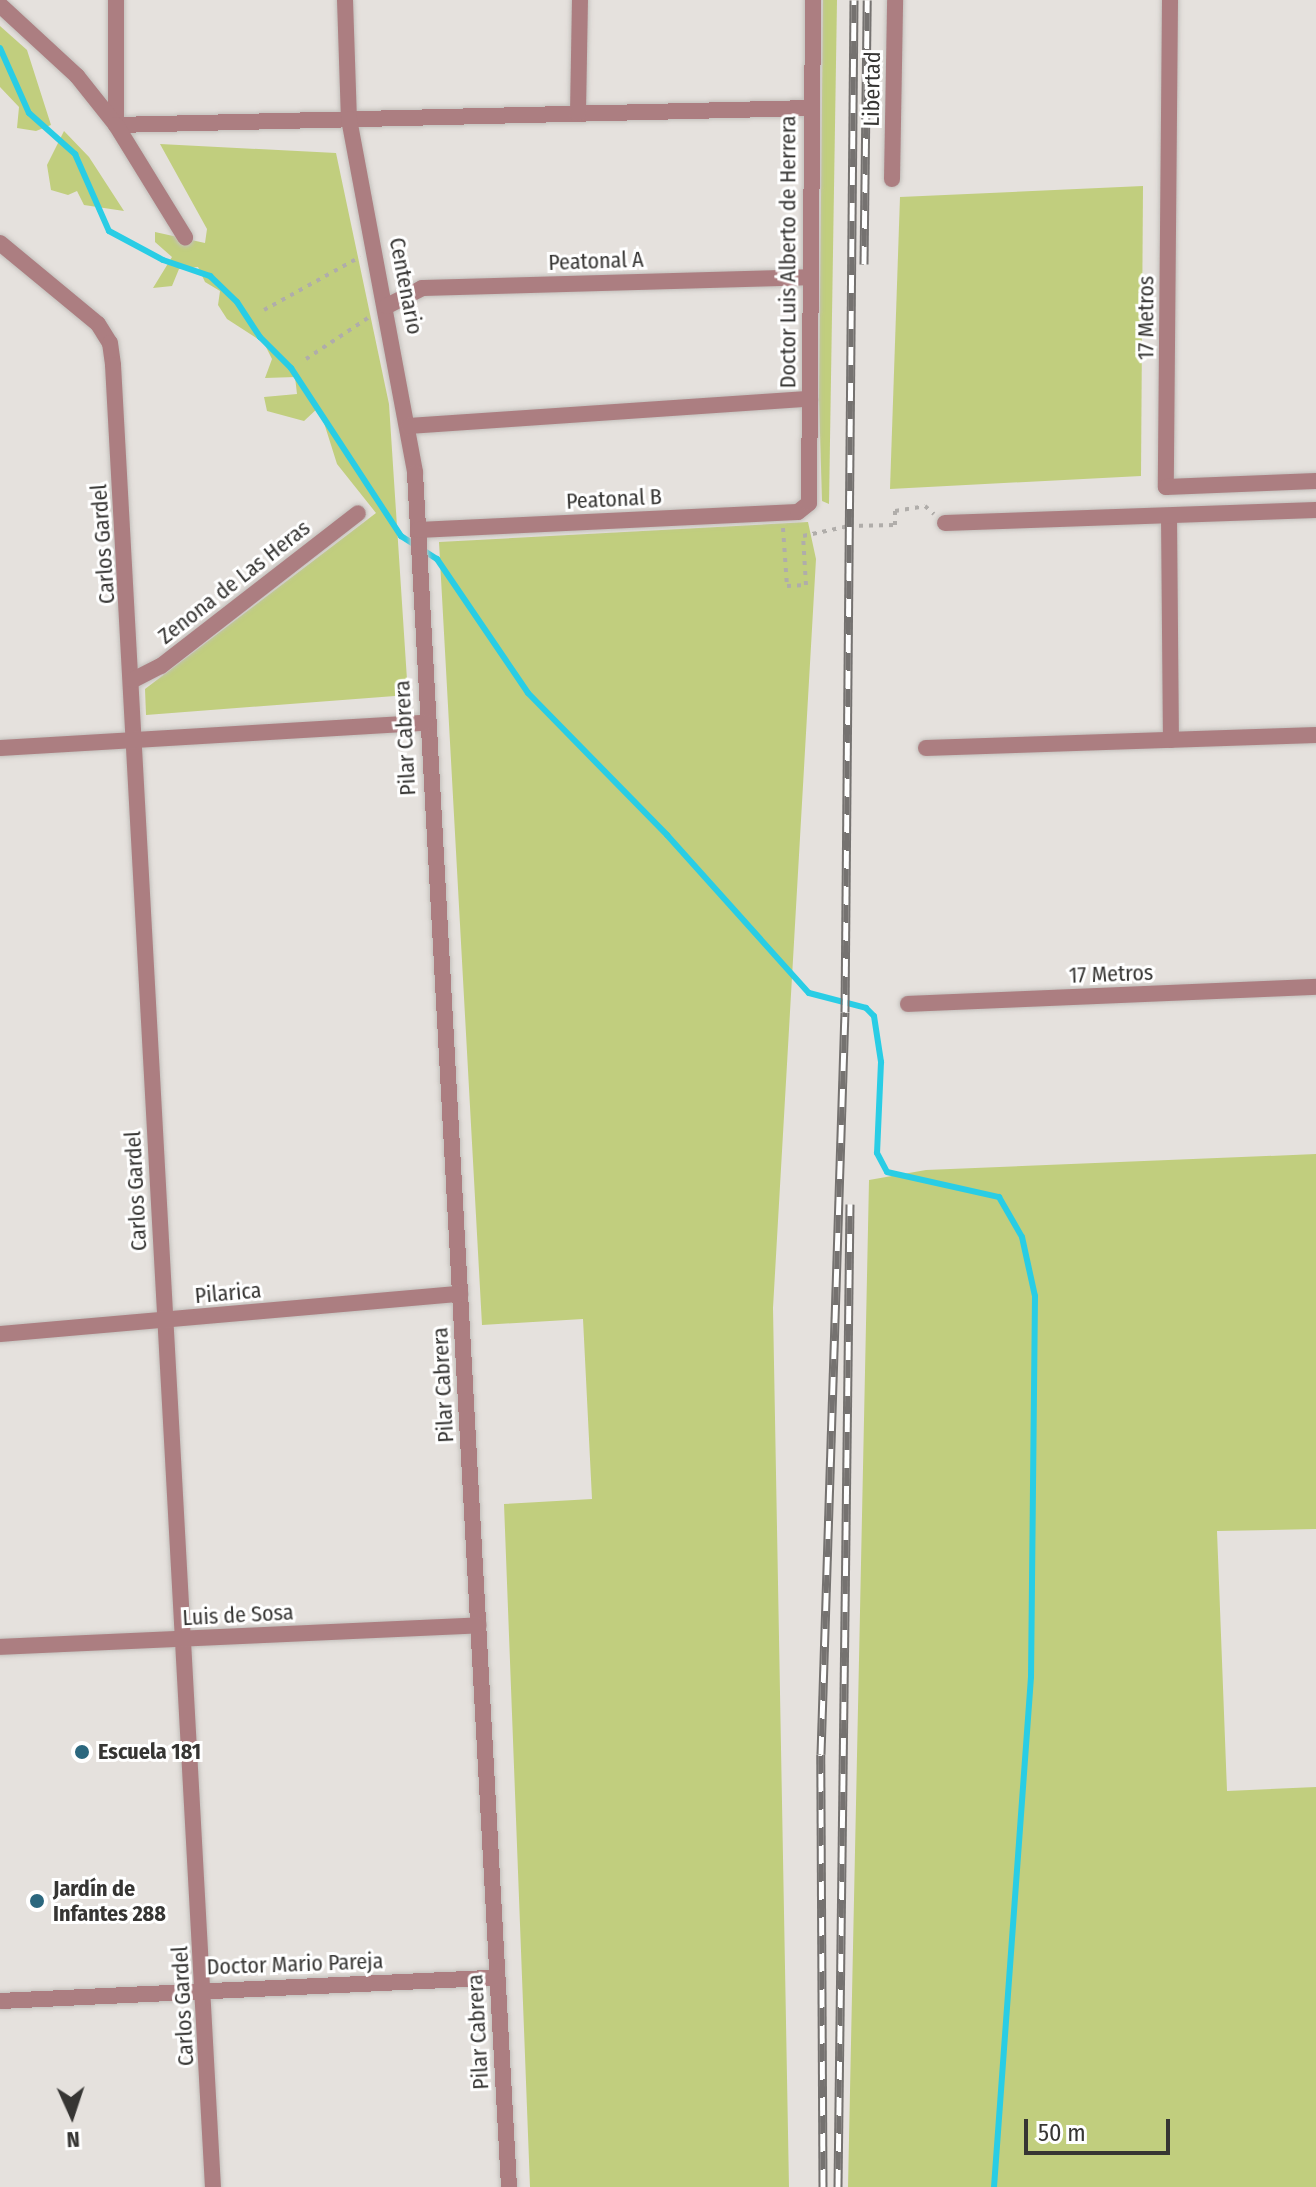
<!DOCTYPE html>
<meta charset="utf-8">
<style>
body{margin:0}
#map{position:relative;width:1316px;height:2187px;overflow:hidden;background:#e5e1dd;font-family:"Fira Sans Condensed",sans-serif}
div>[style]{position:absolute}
.green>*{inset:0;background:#c1ce7e}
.stream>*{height:6px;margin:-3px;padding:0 3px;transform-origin:3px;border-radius:3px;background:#29cde5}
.path>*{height:4px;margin-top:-2px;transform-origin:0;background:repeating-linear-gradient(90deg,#b0adaa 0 4px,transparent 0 10px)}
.roads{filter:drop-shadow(0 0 2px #c2bfbb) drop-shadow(0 0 2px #c2bfbb)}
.minor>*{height:16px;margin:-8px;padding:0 8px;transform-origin:8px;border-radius:8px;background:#ac7e81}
.rail>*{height:9px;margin-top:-4.5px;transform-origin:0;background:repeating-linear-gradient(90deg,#fff 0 18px,#757270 0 36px);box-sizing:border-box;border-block:2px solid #757270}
.dots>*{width:22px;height:22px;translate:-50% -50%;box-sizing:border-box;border:4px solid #fff;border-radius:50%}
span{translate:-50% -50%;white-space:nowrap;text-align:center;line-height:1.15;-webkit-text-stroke:6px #fff;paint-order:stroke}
.street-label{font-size:22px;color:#363533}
.poi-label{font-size:22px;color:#363533;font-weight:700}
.left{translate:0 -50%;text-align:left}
.north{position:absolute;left:32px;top:2075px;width:80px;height:80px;-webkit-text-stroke:6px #fff;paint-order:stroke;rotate:177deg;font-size:22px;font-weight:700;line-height:32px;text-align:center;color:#363533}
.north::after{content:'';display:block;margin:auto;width:28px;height:36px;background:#363533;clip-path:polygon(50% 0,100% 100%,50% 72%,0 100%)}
.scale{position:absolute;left:1024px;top:2119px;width:146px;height:36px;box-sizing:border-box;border:4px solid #363533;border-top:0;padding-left:10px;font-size:24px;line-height:28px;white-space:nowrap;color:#363533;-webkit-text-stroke:6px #fff;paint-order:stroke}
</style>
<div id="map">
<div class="green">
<div style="clip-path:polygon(823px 0,837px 0,829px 504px,822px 501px,819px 398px)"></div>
<div style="clip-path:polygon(0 26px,27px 50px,51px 125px,36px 131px,17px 128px,19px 107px,0 87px)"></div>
<div style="clip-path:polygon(64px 131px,89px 157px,124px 211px,84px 205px,77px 191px,68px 195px,51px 190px,47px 165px)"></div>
<div style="clip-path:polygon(160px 144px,336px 153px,389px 404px,408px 695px,146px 715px,145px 689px,376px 513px,337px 464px,319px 407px,304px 421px,267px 411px,264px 397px,297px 394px,295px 377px,265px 378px,272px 359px,264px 343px,227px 319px,218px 305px,220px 291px,205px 282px,198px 267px,179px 269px,172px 286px,153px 288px,172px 257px,155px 242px,155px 232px,205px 243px,207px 229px)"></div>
<div style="clip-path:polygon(1143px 186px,1141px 476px,890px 489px,900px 197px)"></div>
<div style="clip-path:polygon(808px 522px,816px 559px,773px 1308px,789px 2187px,530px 2187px,504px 1504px,592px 1499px,583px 1319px,482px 1325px,439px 542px)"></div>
<div style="clip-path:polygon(1316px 1154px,1316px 1529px,1217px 1531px,1227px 1791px,1316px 1787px,1316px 2187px,848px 2187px,869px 1180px,926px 1170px)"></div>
</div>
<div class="stream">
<div style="left:0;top:48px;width:71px;rotate:66deg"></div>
<div style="left:29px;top:113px;width:62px;rotate:41.7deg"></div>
<div style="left:75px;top:154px;width:84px;rotate:66.2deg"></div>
<div style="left:109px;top:231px;width:61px;rotate:28.2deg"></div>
<div style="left:163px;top:260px;width:50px;rotate:18.8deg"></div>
<div style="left:210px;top:276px;width:37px;rotate:44deg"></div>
<div style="left:237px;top:302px;width:42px;rotate:56.7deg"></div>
<div style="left:260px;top:337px;width:44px;rotate:45deg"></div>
<div style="left:291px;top:368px;width:201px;rotate:56.8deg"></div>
<div style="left:401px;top:536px;width:43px;rotate:32.6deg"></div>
<div style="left:437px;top:559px;width:162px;rotate:55.8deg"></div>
<div style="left:528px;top:693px;width:199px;rotate:45.6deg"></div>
<div style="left:667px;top:835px;width:212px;rotate:48.1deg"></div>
<div style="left:809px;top:993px;width:59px;rotate:14.7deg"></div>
<div style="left:866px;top:1008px;width:11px;rotate:45deg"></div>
<div style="left:874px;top:1016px;width:47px;rotate:81.3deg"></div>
<div style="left:881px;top:1062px;width:91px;rotate:92.5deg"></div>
<div style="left:877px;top:1153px;width:21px;rotate:62deg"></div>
<div style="left:887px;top:1172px;width:115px;rotate:12.6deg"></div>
<div style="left:999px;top:1197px;width:46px;rotate:60.1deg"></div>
<div style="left:1022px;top:1237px;width:60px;rotate:77.6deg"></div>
<div style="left:1035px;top:1296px;width:381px;rotate:90.6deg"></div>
<div style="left:1031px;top:1677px;width:511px;rotate:94.15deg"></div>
</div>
<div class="path">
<div style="left:264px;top:310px;width:110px;rotate:-28.9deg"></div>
<div style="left:306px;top:359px;width:78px;rotate:-33.5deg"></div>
<div style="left:783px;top:528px;width:58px;rotate:86.1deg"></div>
<div style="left:787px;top:586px;width:19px;rotate:-3deg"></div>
<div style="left:806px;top:585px;width:49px;rotate:-93.5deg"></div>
<div style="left:803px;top:536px;width:47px;rotate:-12.3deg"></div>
<div style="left:849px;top:526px;width:46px;rotate:-1.2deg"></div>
<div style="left:895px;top:525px;width:14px;rotate:-90deg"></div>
<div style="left:895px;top:511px;width:30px;rotate:-9deg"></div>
<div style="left:925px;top:506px;width:12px;rotate:42deg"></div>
</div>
<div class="roads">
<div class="minor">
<div style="left:116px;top:0;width:125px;rotate:90deg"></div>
<div style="left:116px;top:125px;width:695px;rotate:-1.4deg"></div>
<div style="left:345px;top:0;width:119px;rotate:88.1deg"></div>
<div style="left:349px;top:119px;width:360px;rotate:79.4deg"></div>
<div style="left:415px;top:473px;width:1717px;rotate:86.86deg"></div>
<div style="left:1170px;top:0;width:487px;rotate:90.5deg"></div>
<div style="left:1166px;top:487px;width:150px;rotate:-2.3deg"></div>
<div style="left:0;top:5px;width:105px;rotate:42.7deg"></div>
<div style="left:77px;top:76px;width:63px;rotate:51.5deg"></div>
<div style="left:116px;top:125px;width:132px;rotate:58.4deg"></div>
<div style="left:578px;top:113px;width:113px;rotate:-89deg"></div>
<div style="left:892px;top:179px;width:179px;rotate:-89deg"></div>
<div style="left:0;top:243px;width:127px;rotate:39.6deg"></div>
<div style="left:98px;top:324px;width:22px;rotate:58deg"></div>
<div style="left:110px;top:343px;width:22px;rotate:82deg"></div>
<div style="left:113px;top:365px;width:1825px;rotate:86.86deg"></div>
<div style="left:387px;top:306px;width:39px;rotate:-27deg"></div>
<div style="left:422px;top:288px;width:387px;rotate:-1.6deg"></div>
<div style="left:409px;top:426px;width:402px;rotate:-3.9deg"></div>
<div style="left:1169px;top:516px;width:224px;rotate:89.5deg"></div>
<div style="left:945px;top:523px;width:371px;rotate:-2deg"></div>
<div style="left:418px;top:530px;width:380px;rotate:-2.7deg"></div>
<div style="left:798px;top:512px;width:14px;rotate:-39deg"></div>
<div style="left:809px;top:503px;width:503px;rotate:-89.54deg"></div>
<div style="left:133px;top:680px;width:31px;rotate:-27deg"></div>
<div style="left:161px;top:666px;width:249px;rotate:-37.8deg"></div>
<div style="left:0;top:748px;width:426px;rotate:-3.4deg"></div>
<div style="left:926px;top:748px;width:390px;rotate:-1.9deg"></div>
<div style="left:908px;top:1004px;width:408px;rotate:-2.4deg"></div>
<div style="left:0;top:1334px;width:462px;rotate:-5deg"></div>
<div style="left:0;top:1647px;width:479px;rotate:-2.6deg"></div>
<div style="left:0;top:2001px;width:497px;rotate:-2.7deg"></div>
</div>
</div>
<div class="rail">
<div style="left:864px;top:264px;width:264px;rotate:-89.3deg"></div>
<div style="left:823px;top:2187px;width:433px;rotate:-90.3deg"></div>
<div style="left:821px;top:1754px;width:742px;rotate:-88.15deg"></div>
<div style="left:845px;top:1012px;width:1012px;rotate:-89.49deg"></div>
<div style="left:838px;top:2187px;width:983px;rotate:-89.3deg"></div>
</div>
<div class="dots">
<div style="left:82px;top:1752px;background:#2b677e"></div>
<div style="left:37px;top:1901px;background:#2b677e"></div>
</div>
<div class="street-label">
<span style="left:872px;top:89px;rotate:-89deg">Libertad</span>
<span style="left:788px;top:252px;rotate:-90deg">Doctor Luis Alberto de Herrera</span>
<span style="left:596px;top:261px;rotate:-2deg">Peatonal A</span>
<span style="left:406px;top:286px;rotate:79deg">Centenario</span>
<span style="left:1146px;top:318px;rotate:-90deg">17 Metros</span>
<span style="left:614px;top:499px;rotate:-3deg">Peatonal B</span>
<span style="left:103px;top:544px;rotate:-94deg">Carlos Gardel</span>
<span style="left:234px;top:582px;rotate:-38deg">Zenona de Las Heras</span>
<span style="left:405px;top:738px;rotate:-93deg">Pilar Cabrera</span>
<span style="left:1111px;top:974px;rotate:-2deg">17 Metros</span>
<span style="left:136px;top:1191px;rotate:-93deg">Carlos Gardel</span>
<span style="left:228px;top:1293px;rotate:-5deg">Pilarica</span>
<span style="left:443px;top:1385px;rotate:-93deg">Pilar Cabrera</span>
<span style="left:238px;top:1615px;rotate:-3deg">Luis de Sosa</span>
<span style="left:295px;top:1964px;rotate:-2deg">Doctor Mario Pareja</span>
<span style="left:183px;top:2006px;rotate:-93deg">Carlos Gardel</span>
<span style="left:478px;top:2032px;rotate:-93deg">Pilar Cabrera</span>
</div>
<div class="poi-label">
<span class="left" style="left:98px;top:1752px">Escuela 181</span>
<span class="left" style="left:53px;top:1901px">Jardín de<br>Infantes 288</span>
</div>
<div class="north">N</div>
<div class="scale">50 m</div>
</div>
